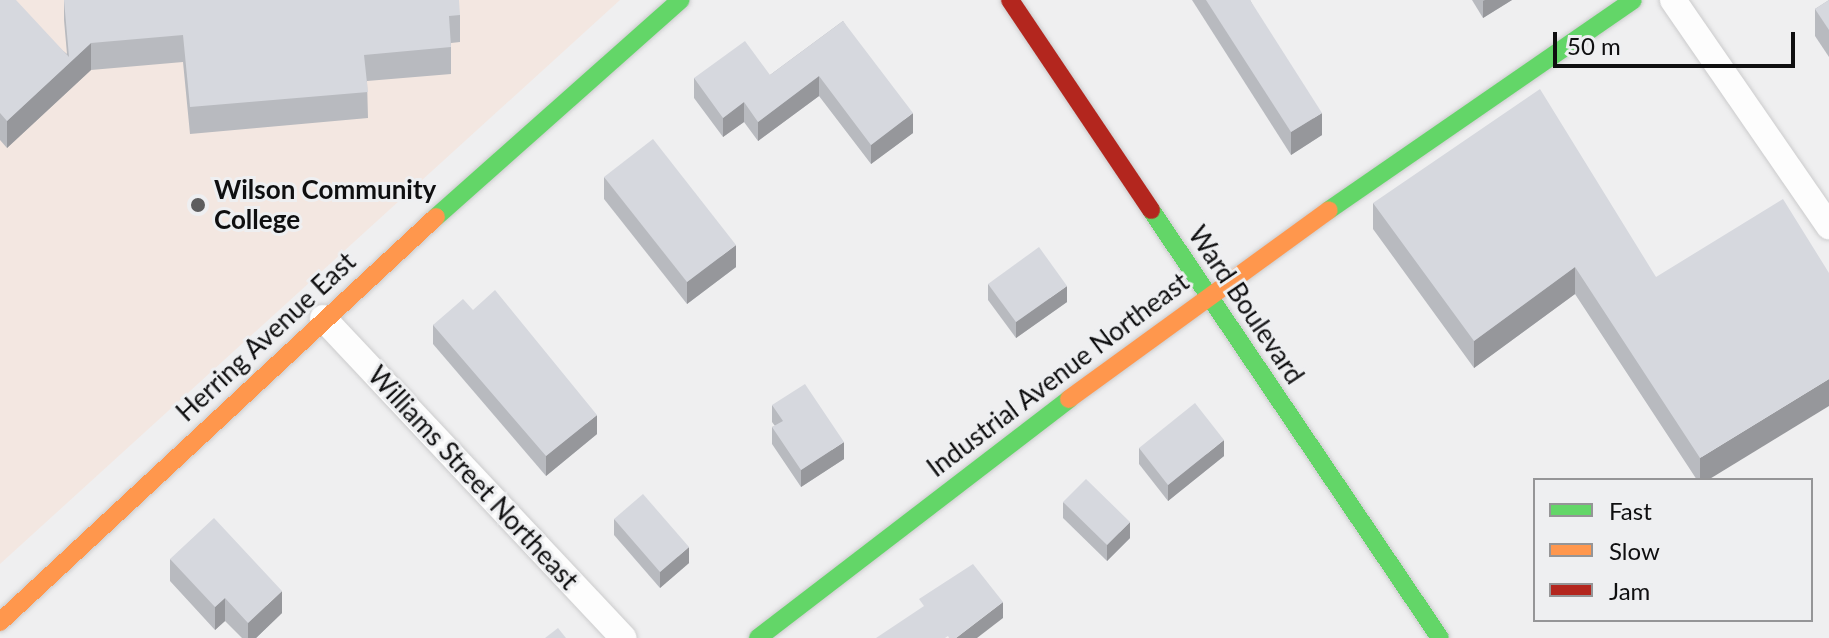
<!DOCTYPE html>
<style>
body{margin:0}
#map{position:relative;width:1829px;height:638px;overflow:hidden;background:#efeff0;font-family:Lato,sans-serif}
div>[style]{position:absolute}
.education>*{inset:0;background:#f3e7e1}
.roads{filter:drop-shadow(0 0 2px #cbcbcc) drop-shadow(0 0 2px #cbcbcc)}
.street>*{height:26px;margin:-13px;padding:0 13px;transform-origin:13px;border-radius:13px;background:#fdfdfd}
.fast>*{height:18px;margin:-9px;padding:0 9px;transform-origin:9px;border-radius:9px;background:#63d668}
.slow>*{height:18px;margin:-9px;padding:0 9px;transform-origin:9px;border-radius:9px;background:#ff974d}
.jam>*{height:18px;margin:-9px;padding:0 9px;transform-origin:9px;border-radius:9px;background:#b3261e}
.wall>*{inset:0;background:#b8babf}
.shaded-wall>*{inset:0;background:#96979b}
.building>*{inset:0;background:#d6d8de}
.dots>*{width:22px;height:22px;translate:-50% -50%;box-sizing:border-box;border:4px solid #eeeff1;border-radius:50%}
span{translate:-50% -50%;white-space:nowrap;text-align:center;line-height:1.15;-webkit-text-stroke:6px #eeeff1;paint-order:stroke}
.poi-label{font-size:26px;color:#0f0f10;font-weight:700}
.left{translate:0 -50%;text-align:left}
.street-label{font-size:26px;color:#0f0f10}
.legend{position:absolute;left:1533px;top:478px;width:280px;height:144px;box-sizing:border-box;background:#eeeff1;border:2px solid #959597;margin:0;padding:10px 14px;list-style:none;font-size:24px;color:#0f0f10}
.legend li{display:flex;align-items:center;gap:16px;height:40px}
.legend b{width:40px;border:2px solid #959597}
.scale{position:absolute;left:1553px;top:32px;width:242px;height:36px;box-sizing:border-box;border:4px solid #0f0f10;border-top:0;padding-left:10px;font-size:24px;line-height:28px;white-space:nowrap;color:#0f0f10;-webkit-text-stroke:6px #eeeff1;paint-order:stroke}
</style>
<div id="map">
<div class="education">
<div style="clip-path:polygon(0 0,620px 0,0 564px)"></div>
</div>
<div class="roads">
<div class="street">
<div style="left:1673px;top:0;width:275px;rotate:55.4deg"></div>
<div style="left:323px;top:318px;width:439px;rotate:46.8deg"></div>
</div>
<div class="fast">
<div style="left:1151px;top:210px;width:516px;rotate:55.97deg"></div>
<div style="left:1329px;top:210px;width:369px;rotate:-34.6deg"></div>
<div style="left:436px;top:217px;width:327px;rotate:-41.6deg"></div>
<div style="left:758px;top:638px;width:392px;rotate:-37.5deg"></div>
</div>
<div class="slow">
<div style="left:1069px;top:399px;width:321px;rotate:-36deg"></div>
<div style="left:0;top:622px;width:595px;rotate:-42.89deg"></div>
</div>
<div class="jam">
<div style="left:1010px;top:0;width:253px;rotate:56.1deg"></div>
</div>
</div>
<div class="wall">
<div style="clip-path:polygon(0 0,67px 54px,64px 20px,64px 0,460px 15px,460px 42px,451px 43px,451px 74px,367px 81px,368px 118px,190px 134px,183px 62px,91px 70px,7px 148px,0 140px)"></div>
<div style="clip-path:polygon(1192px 0,1250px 0,1322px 135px,1291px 155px)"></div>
<div style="clip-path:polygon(1472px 0,1512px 0,1483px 18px)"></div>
<div style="clip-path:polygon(1829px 0,1829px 57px,1815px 36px,1815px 9px)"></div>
<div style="clip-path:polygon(843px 21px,913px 133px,871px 164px,819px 96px,758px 141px,744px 122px,723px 137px,694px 98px,694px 78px,770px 75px)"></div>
<div style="clip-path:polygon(604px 177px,736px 267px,687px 304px,604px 199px)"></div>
<div style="clip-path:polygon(1373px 203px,1656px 277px,1708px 480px,1697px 480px,1575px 294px,1474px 368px,1373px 229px)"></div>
<div style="clip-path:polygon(988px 284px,1067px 302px,1016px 338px,988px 300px)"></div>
<div style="clip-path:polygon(473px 310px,597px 434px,546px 476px,433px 344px,433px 325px)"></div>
<div style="clip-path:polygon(772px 405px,844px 459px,801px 487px,772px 444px,772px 427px,775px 426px,772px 422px)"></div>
<div style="clip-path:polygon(1139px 448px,1224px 456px,1168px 501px,1139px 464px)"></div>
<div style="clip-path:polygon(1063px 502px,1130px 538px,1107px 561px,1063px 518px)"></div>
<div style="clip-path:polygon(614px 519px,689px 563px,660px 588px,614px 535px)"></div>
<div style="clip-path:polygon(170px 559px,282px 613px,256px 638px,242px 638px,225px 621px,215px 630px,170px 581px)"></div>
</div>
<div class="shaded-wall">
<div style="clip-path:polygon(1485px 0,1512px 0,1483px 18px,1483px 1px)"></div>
<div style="clip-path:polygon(91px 43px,91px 70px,7px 148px,7px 121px)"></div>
<div style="clip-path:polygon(819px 76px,819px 96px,758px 141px,758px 122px)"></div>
<div style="clip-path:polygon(744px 102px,744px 122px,723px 137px,723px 118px)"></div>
<div style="clip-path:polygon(913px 113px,913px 133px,871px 164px,871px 145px)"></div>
<div style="clip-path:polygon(1322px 113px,1322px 135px,1291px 155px,1291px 132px)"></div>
<div style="clip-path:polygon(736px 245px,736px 267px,687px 304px,687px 282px)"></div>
<div style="clip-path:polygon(1575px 267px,1575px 294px,1474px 368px,1474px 341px)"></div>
<div style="clip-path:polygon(1067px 286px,1067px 302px,1016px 338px,1016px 322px)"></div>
<div style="clip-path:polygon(1829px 379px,1829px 406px,1708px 480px,1700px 480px,1700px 458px)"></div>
<div style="clip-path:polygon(597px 415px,597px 434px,546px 476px,546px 456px)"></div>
<div style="clip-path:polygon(1224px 440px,1224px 456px,1168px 501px,1168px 485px)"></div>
<div style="clip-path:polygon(844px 442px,844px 459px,801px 487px,801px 470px)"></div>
<div style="clip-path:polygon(1130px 522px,1130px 538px,1107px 561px,1107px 545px)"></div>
<div style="clip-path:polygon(689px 547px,689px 563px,660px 588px,660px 572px)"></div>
<div style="clip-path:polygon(282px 591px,282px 613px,256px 638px,248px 638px,248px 623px)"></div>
<div style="clip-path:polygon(225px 598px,225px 621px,215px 630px,215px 607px)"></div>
<div style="clip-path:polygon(1003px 602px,1003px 618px,977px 638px,956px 638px)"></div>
</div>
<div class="building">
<div style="clip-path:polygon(0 0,16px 0,69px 57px,64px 0,459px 0,460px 15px,449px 16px,451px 47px,364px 55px,368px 92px,190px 107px,183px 35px,91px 43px,7px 121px,0 113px)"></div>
<div style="clip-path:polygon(1206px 0,1250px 0,1322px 113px,1291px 132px)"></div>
<div style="clip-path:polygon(1829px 0,1829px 30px,1815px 9px)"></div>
<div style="clip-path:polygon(843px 21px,913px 113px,871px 145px,819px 76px,758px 122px,744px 102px,723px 118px,694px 78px,745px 41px,770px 75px)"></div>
<div style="clip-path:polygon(1540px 89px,1656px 277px,1783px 199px,1829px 273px,1829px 379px,1700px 458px,1575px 267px,1474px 341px,1373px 203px)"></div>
<div style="clip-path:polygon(653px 139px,736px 245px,687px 282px,604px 177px)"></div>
<div style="clip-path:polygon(1039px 247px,1067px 286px,1016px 322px,988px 284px)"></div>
<div style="clip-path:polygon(495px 290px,597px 415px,546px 456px,433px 325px,463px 299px,473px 310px)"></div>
<div style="clip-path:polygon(805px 384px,844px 442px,801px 470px,772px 427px,783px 421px,772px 405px)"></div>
<div style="clip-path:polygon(1195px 403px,1224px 440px,1168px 485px,1139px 448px)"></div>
<div style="clip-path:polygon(1086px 479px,1130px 522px,1107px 545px,1063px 502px)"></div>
<div style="clip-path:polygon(643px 494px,689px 547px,660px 572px,614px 519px)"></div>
<div style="clip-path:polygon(214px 518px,282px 591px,248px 623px,225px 598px,215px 607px,170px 559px)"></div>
<div style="clip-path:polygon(973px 564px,1003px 602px,956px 638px,949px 638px,948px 636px,945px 638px,876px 638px,924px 606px,919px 599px)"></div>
<div style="clip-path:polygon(558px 628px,566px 638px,545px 638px)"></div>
</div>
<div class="dots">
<div style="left:198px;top:205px;background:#5d5d5e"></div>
</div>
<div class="poi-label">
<span class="left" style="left:214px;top:205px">Wilson Community<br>College</span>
</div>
<div class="street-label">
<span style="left:1246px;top:305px;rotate:56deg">Ward Boulevard</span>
<span style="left:266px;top:337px;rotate:-43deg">Herring Avenue East</span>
<span style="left:1058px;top:375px;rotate:-37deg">Industrial Avenue Northeast</span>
<span style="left:473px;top:478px;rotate:47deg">Williams Street Northeast</span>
</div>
<ul class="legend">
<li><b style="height:10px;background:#63d668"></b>Fast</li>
<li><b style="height:10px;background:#ff974d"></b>Slow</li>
<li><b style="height:10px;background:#b3261e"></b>Jam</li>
</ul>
<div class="scale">50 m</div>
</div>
